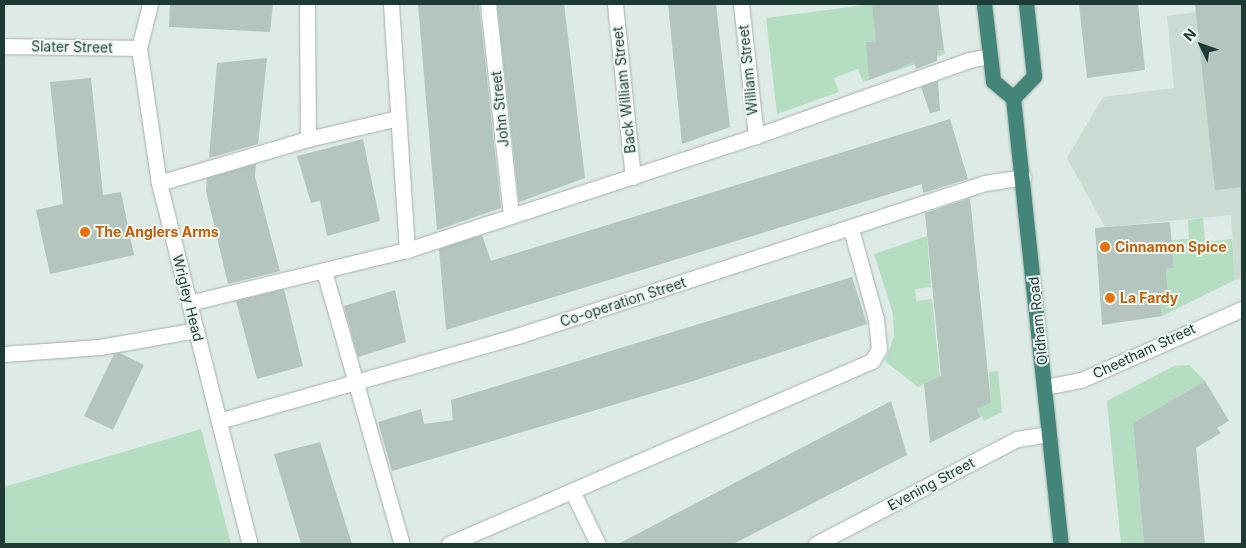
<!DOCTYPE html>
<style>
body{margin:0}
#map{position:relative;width:1246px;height:548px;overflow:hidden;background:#deeae5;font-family:Inter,sans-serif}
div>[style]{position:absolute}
.built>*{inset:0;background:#ccdad4}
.green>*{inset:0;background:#b5ddc2}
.building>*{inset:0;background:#b3c5be}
.roads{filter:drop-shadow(0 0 1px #a1b2ac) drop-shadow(0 0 1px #a1b2ac)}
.service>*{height:15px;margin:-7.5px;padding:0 7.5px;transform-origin:7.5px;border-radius:7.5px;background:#fff}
.minor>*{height:15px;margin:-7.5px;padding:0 7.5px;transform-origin:7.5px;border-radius:7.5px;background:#fff}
.trunk>*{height:15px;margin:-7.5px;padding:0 7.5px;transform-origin:7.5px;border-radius:7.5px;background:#44857a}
.dots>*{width:14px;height:14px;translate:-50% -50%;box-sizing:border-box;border:2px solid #eef7f3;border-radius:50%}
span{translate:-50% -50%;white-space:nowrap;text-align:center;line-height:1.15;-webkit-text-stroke:4px #eef7f3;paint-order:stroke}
.street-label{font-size:14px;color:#1e3a34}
.food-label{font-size:14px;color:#c56008;font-weight:700}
.left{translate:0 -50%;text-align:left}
.frame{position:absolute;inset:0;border:5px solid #1e3a34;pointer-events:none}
.north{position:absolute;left:1176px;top:20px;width:50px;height:50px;-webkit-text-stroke:4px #eef7f3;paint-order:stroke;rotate:312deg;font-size:14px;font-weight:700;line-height:20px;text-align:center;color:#1e3a34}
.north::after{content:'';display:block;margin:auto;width:18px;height:22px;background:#1e3a34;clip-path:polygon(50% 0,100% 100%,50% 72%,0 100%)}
</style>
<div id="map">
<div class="built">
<div style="clip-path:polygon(1195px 4px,1242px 4px,1242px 279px,1235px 280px,1231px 215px,1105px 227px,1067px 158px,1103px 97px,1174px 88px,1167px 16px,1196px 12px)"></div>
</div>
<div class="green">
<div style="clip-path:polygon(872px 4px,896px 38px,866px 42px,935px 52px,944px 50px,945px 54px,863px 82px,858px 69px,834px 78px,839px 92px,777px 114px,766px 18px)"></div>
<div style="clip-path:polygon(1203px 218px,1205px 242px,1232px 239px,1235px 280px,1162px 316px,1160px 302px,1168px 302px,1166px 268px,1174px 267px,1172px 247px,1154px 241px,1189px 239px,1188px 220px)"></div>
<div style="clip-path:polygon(927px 236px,931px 287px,915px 289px,916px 301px,932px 299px,940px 377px,918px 387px,885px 361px,894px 337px,893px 314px,874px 254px)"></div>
<div style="clip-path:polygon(1189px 365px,1205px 381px,1133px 423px,1144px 544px,1121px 544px,1107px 401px,1174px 366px)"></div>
<div style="clip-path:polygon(998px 371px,1002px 412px,984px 421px,977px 409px,991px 403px,989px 372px)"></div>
<div style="clip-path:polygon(201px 429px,231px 544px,4px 544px,4px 487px)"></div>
</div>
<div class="building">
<div style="clip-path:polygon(170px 4px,273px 4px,270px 32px,169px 27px)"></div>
<div style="clip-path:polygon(418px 4px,479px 4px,501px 208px,437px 230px)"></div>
<div style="clip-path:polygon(497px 4px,564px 4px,585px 178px,519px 202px)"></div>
<div style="clip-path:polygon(668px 4px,716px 4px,730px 127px,682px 144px)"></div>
<div style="clip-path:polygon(872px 4px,938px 4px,944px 50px,937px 51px,937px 61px,916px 69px,914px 62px,869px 80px,866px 42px,876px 41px)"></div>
<div style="clip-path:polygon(1079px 4px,1138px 4px,1145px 70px,1087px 78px)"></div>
<div style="clip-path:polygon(1195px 4px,1242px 4px,1242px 187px,1215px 190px)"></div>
<div style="clip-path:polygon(267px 58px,258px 144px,209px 158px,217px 63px)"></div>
<div style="clip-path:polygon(91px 78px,103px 195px,121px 192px,134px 255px,50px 274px,36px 210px,63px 204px,50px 82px)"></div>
<div style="clip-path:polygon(938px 81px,940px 111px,930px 113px,921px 87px)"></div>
<div style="clip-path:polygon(950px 119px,968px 179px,923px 193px,922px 184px,446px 330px,439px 249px,482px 235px,491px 261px)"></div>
<div style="clip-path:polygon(363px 139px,380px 221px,327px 236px,320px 201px,311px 203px,297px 156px)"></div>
<div style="clip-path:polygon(256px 164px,255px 177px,280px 271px,228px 284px,206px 191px,207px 178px)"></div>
<div style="clip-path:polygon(970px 198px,991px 403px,977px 409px,981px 417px,930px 443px,924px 384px,941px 376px,925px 213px)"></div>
<div style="clip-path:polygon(1170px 222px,1174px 268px,1166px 268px,1168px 302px,1160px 302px,1162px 316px,1102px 325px,1095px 228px)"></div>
<div style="clip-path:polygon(852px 277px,867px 324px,690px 382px,392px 471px,378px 422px,421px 409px,424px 424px,453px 420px,451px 400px)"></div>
<div style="clip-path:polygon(284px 289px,303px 366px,257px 379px,236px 301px)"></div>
<div style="clip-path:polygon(395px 290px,406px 342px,358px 357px,344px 306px)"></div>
<div style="clip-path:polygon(120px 353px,144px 365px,113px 430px,84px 416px,114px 354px)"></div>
<div style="clip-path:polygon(1205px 381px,1229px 421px,1217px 428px,1221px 433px,1196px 448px,1205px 544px,1144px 544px,1133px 423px)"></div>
<div style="clip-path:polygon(891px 401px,907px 455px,733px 544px,618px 544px)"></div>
<div style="clip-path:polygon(320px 442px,352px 544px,301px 544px,274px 454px)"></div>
</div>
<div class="roads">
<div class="service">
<div style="left:307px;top:4px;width:135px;rotate:89.6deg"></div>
<div style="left:391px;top:4px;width:247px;rotate:86.3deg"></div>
<div style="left:615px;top:4px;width:174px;rotate:84.1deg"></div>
<div style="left:159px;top:183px;width:155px;rotate:-16.5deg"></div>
<div style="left:308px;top:139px;width:92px;rotate:-13.1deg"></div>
<div style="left:324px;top:271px;width:284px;rotate:74.1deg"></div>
<div style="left:189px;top:303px;width:224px;rotate:-13.7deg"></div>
<div style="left:407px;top:250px;width:367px;rotate:-18.1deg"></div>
<div style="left:756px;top:136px;width:226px;rotate:-19.6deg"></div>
<div style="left:969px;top:60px;width:20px;rotate:-11deg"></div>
<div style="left:4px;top:354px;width:96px;rotate:-4.2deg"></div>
<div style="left:100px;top:347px;width:97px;rotate:-10deg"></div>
<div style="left:572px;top:491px;width:59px;rotate:63.9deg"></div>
<div style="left:449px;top:544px;width:461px;rotate:-23.4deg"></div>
<div style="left:872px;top:361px;width:14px;rotate:-60deg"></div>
<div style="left:879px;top:349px;width:30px;rotate:-96deg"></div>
<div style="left:876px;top:319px;width:93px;rotate:-105.5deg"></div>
</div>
<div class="minor">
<div style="left:150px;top:4px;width:45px;rotate:104deg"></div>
<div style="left:139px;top:48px;width:136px;rotate:81.6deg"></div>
<div style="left:159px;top:183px;width:372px;rotate:75.9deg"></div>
<div style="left:488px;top:4px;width:212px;rotate:83.8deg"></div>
<div style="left:741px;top:4px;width:133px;rotate:83.5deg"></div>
<div style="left:4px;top:46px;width:135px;rotate:0.8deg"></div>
<div style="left:1045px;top:387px;width:37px;rotate:-11deg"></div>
<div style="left:1081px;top:380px;width:176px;rotate:-23.8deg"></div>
<div style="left:219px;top:421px;width:310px;rotate:-15.9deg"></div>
<div style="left:517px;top:336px;width:492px;rotate:-18.1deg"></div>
<div style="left:985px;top:183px;width:39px;rotate:-9deg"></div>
<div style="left:816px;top:544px;width:227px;rotate:-27.6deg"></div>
<div style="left:1017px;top:439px;width:32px;rotate:-9deg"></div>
</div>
<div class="trunk">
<div style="left:984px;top:4px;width:78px;rotate:83.3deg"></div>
<div style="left:993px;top:81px;width:26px;rotate:40deg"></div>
<div style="left:1013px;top:98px;width:449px;rotate:83.9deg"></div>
<div style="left:1013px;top:98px;width:30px;rotate:-46deg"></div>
<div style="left:1034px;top:76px;width:72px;rotate:-96.3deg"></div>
</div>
</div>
<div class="dots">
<div style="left:85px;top:232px;background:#e8710a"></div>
<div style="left:1105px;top:247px;background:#e8710a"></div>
<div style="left:1110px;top:298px;background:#e8710a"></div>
</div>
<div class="street-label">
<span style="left:72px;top:47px;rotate:1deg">Slater Street</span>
<span style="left:748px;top:70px;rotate:-96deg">William Street</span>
<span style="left:624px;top:90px;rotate:-96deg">Back William Street</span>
<span style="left:500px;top:109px;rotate:-96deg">John Street</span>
<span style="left:188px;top:298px;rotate:76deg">Wrigley Head</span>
<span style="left:623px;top:302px;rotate:-18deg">Co-operation Street</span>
<span style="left:1038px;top:321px;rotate:-96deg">Oldham Road</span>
<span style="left:1144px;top:351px;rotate:-25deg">Cheetham Street</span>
<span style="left:931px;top:484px;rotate:-28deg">Evening Street</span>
</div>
<div class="food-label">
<span class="left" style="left:95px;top:232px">The Anglers Arms</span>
<span class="left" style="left:1115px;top:247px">Cinnamon Spice</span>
<span class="left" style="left:1120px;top:298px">La Fardy</span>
</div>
<div class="frame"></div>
<div class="north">N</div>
</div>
